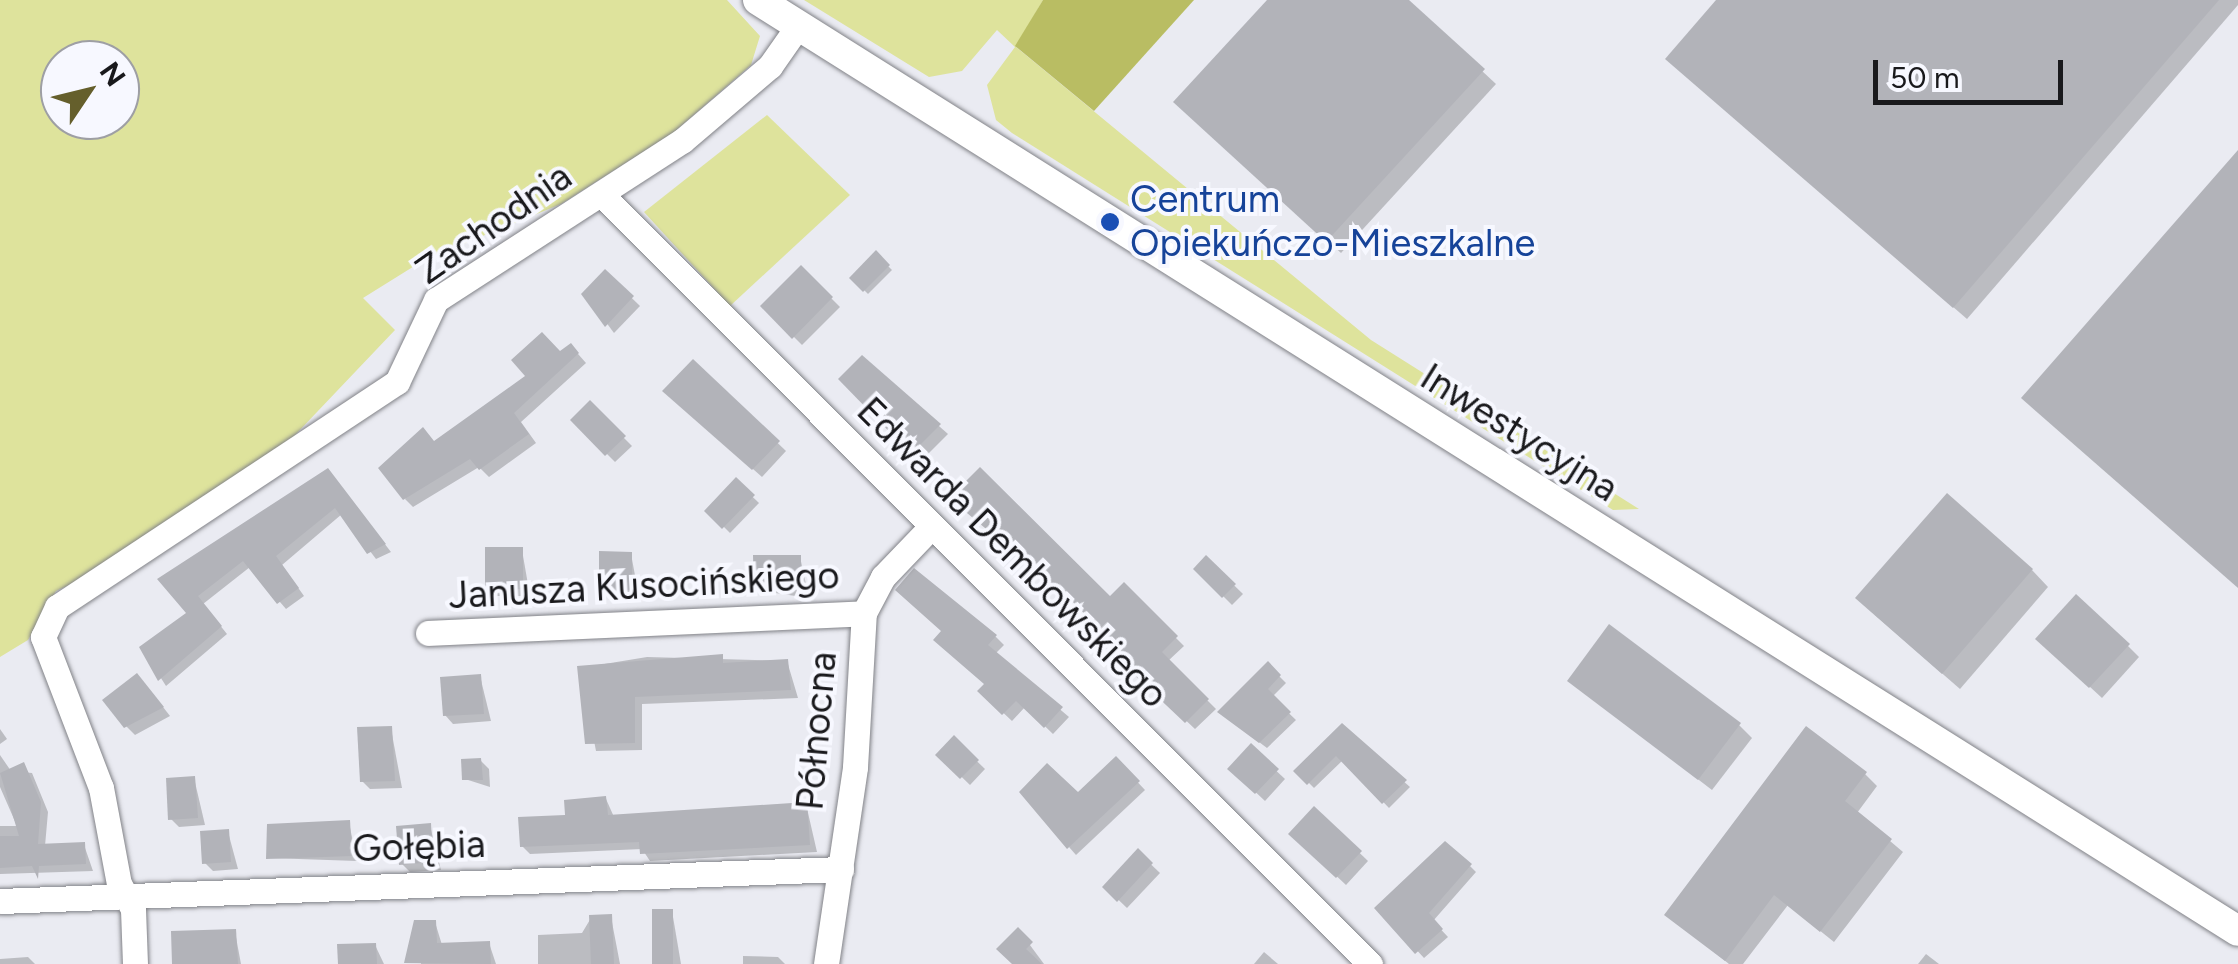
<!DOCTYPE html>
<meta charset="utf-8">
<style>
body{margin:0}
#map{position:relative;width:2238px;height:964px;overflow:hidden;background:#eaebf2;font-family:Figtree,sans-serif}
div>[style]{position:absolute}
.green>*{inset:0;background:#dee39c}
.forest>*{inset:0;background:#b9bd63}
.shadow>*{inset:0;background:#0003}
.building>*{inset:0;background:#b2b3b9}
.roads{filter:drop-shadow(0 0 2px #818287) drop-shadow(0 0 2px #818287)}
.minor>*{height:25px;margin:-12.5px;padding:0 12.5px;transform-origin:12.5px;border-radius:12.5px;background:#fff}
.tertiary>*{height:30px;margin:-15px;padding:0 15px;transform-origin:15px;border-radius:15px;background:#fff}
.dots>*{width:28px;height:28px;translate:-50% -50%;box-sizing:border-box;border:5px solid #f7f8ff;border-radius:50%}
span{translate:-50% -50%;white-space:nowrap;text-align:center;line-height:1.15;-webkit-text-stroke:8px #f7f8ff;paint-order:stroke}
.transit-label{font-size:38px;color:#164399}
.left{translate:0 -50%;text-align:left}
.street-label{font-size:38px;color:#19191c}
.north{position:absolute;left:40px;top:40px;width:100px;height:100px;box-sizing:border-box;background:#f7f8ff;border:2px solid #9e9fa4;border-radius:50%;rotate:55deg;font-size:28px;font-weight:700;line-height:40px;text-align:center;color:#19191c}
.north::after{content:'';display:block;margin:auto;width:35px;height:45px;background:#655f2c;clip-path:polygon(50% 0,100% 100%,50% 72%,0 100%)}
.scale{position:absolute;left:1873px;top:60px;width:190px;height:45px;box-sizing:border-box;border:5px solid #19191c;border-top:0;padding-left:12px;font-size:30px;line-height:35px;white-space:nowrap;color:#19191c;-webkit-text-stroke:8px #f7f8ff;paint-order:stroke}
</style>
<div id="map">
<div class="green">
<div style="clip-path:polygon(evenodd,0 0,727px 0,760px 36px,751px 65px,673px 133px,561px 204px,424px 260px,363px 298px,395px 330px,278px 453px,106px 568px,56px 591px,28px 640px,0 657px,0 0,60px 60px,120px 60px,120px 120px,60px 120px,60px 60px)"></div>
<div style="clip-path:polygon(804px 0,1043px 0,1016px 47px,1371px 340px,1639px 509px,1613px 510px,1012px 133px,996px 120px,987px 85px,1015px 47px,997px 30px,962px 71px,929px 77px)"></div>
<div style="clip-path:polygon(767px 115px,850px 195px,730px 306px,644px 212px)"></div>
</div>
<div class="forest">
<div style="clip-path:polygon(1043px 0,1194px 0,1094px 111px,1015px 46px)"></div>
</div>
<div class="shadow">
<div style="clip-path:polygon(1270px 0,1406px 0,1496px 84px,1341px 253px,1189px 115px)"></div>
<div style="clip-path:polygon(1719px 0,2238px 0,2238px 5px,1967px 319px,1681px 71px)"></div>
<div style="clip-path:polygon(876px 254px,892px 270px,868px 294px,852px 278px)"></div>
<div style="clip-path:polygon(801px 268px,840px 307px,802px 345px,763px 306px)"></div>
<div style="clip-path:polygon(605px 272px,640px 306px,614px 333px,585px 294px)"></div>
<div style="clip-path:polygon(571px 346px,586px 363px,521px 422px,536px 443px,489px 477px,479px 467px,413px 507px,405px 499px,435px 443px)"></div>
<div style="clip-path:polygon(862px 358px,948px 434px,921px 461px,842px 379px)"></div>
<div style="clip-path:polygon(693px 362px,786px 451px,762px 477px,674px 399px)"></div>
<div style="clip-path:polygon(590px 404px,632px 446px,615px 462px,573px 420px)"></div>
<div style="clip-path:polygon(334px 478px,391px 552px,376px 559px,342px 514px,282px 565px,304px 596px,286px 609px,250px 567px,203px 604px,227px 634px,166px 686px,142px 648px,189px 614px,161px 580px)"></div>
<div style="clip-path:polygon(736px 481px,759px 503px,730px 533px,708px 511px)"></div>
<div style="clip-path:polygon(522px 550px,530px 596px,496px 596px,487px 588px)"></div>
<div style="clip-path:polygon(631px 554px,639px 597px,610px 597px,602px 589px)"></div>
<div style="clip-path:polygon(800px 557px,809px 598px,756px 590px)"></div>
<div style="clip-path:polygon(1206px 558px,1243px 594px,1232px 605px,1196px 569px)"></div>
<div style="clip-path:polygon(2032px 570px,2048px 587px,1960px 689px,1875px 615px)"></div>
<div style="clip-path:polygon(914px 572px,996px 637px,1004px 645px,995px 654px,1069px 717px,1053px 734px,1025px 707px,1012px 721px,980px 691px,987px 684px,944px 631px)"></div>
<div style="clip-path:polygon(1124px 586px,1184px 646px,1168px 661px,1216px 709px,1195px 729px,1113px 652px,1110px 600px)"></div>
<div style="clip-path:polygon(2128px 646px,2139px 657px,2102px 698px,2050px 650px)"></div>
<div style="clip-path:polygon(647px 657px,787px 661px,798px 698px,642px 704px,642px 750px,596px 751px,580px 668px)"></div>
<div style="clip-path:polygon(1268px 665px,1286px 683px,1272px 697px,1296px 720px,1267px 748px,1227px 718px)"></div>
<div style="clip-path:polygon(480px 676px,491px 721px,453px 724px,445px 715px)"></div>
<div style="clip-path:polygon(1570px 681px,1739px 725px,1752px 738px,1712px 790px)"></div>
<div style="clip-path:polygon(145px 684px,170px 716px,135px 735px,126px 726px)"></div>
<div style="clip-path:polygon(1342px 727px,1410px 787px,1389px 808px,1343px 760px,1314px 788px,1297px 771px)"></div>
<div style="clip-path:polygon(0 729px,7px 739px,0 744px)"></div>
<div style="clip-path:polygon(391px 729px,402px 788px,370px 789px,362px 781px)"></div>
<div style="clip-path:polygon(954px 739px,985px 769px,970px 785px,939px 755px)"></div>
<div style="clip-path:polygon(1251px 747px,1285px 779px,1265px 801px,1231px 769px)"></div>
<div style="clip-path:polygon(0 755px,11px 771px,32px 773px,48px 812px,45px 846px,84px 845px,93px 871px,0 874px,0 826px,17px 826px,0 787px)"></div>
<div style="clip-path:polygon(1116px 759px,1145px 790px,1076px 855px,1069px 847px)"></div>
<div style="clip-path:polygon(480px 760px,489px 769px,490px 787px,465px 779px)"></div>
<div style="clip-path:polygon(1865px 774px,1877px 786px,1857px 813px,1903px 852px,1834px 942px,1788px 905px,1743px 964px,1729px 964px,1667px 914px)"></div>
<div style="clip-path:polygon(194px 778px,205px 825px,179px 827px,171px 819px)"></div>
<div style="clip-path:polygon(606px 799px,614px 817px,806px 804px,817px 852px,650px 861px,642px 849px,530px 854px,522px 846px)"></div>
<div style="clip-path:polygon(1314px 809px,1368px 861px,1346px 885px,1292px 834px)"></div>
<div style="clip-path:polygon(349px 823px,357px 861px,269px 858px)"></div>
<div style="clip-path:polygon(430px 826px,441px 870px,410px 872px,401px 863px)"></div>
<div style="clip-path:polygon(228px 832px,238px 869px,213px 871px,205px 863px)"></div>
<div style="clip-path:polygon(1138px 852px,1160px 873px,1127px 908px,1105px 887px)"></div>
<div style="clip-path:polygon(1470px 866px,1476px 872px,1433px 921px,1448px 937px,1424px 958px,1378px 908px)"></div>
<div style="clip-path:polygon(672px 911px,681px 964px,655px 964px)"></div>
<div style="clip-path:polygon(611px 917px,620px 964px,538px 964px,538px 935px,582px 933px,591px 918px)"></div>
<div style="clip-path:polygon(416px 922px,435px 922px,442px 945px,489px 943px,496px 964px,421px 964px)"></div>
<div style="clip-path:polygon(235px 932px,241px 964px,175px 964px)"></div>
<div style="clip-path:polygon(1024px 937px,1044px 964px,1013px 964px)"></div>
<div style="clip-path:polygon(375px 945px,384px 964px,340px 964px)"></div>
<div style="clip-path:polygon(1264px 952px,1278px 964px,1254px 964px)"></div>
<div style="clip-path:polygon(1926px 954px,1939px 964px,1918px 964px)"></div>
<div style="clip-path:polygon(743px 956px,778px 957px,785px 964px,743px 964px)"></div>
<div style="clip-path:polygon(28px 957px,35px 964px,0 964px,0 959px)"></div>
</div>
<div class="building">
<div style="clip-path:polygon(1267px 0,1409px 0,1485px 69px,1326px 242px,1173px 102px)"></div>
<div style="clip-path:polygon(1716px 0,2219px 0,1953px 308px,1665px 59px)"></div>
<div style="clip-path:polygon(2238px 150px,2238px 588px,2021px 398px)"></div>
<div style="clip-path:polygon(876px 250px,890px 265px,863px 292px,849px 278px)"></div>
<div style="clip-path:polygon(801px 265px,833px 297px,792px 339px,760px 306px)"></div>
<div style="clip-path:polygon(605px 269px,634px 296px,605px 327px,581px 294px)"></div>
<div style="clip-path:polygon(542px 332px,560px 351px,571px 343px,579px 353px,514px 413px,529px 434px,479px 470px,470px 459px,403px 500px,378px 468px,423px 427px,434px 441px,525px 376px,511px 360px)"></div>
<div style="clip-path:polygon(862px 355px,941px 424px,911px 454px,838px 379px)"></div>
<div style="clip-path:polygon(693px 359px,780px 441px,752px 470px,662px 391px)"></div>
<div style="clip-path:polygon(590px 400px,626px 436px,605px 456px,570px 420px)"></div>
<div style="clip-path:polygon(980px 467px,1110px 596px,1124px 582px,1178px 636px,1162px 652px,1209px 699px,1185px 723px,1110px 652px,1116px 646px,1070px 599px,949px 498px)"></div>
<div style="clip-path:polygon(328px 468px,386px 544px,367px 554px,335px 508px,276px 556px,299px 588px,277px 604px,243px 561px,198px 596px,222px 626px,158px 681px,139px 647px,186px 613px,157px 579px)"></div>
<div style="clip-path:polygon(736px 477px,755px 495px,722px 529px,704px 511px)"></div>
<div style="clip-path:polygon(1947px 493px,2033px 569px,1942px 674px,1855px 598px)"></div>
<div style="clip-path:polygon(485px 547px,523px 547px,523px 589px,485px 589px)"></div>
<div style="clip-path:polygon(599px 551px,632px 552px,632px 590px,599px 590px)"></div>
<div style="clip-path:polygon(753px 555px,801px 555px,801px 591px,754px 591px)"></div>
<div style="clip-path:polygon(1206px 555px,1236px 584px,1222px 598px,1193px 569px)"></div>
<div style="clip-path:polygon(914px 568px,997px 635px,988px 645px,1063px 707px,1044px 728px,1016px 701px,1002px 715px,977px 691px,984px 684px,933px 640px,941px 631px,895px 590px)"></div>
<div style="clip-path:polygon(2076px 594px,2130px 644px,2089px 688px,2035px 639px)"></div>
<div style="clip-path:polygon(1609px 624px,1741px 723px,1698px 780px,1567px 681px)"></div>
<div style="clip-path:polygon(723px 654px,723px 663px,788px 659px,791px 690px,635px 697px,635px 743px,585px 744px,577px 666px)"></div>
<div style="clip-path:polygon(1268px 661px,1281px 675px,1268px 689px,1291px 712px,1259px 743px,1217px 712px)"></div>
<div style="clip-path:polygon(137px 673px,164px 707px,124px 728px,102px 700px)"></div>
<div style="clip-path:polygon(481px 674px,484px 714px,443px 716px,440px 677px)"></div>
<div style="clip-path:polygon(1342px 723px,1407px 780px,1382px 804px,1336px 756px,1307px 785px,1293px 771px)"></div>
<div style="clip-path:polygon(392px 726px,395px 781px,360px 782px,357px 727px)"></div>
<div style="clip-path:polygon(1806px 726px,1867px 772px,1845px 801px,1892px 839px,1820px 932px,1774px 895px,1725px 961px,1664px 915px)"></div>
<div style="clip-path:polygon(954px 735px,979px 760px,960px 779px,935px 755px)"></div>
<div style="clip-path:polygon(1251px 743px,1279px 769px,1255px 794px,1227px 769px)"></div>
<div style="clip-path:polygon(1116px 756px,1140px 781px,1067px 849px,1019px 792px,1047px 763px,1078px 792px)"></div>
<div style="clip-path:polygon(481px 758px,483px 780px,462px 780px,461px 759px)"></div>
<div style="clip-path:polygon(24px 762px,41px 802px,38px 844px,85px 842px,86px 864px,39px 866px,38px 879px,32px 866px,0 868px,0 836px,19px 836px,0 773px)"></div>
<div style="clip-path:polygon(195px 776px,198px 818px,168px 820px,166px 778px)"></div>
<div style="clip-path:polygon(606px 796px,608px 815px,807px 802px,810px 845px,640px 854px,639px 842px,520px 847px,518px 817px,565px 815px,564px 800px)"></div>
<div style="clip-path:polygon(1314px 806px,1362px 851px,1336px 878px,1288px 834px)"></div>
<div style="clip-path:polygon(350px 820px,352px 856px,266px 859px,267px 824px)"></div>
<div style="clip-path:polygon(431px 823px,433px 862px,399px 865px,396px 826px)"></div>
<div style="clip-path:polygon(229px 829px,231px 862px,202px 864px,200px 831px)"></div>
<div style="clip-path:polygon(1445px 841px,1472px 864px,1429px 913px,1443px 929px,1415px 954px,1374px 908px)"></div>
<div style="clip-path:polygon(1138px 848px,1153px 863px,1117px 902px,1102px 887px)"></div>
<div style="clip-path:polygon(652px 909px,673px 909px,673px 964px,652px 964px)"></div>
<div style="clip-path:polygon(612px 914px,614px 964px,591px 964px,589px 915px)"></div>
<div style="clip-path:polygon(414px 920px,436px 920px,437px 943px,490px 941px,491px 964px,404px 963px)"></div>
<div style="clip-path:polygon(1018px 927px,1033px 942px,1026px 949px,1042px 964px,1012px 964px,996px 949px)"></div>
<div style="clip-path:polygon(236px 929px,238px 964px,172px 964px,171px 931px)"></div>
<div style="clip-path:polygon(376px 943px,377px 964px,338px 964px,337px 944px)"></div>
</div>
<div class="roads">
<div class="minor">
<div style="left:602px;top:195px;width:1087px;rotate:45.04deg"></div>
<div style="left:428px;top:633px;width:436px;rotate:-2.6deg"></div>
<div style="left:0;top:901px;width:842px;rotate:-2.18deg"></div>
<div style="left:135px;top:964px;width:55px;rotate:-92.1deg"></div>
<div style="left:133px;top:909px;width:29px;rotate:-119deg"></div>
<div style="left:119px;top:884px;width:98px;rotate:-100.6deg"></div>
<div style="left:101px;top:788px;width:162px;rotate:-111deg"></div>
<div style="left:43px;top:637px;width:33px;rotate:-65deg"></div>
<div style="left:57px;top:607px;width:408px;rotate:-33.5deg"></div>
<div style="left:397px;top:382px;width:91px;rotate:-64.6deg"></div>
<div style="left:436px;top:300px;width:293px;rotate:-32.9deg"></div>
<div style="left:682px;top:141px;width:116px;rotate:-40.4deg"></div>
<div style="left:770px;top:66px;width:49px;rotate:-55deg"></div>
<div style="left:826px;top:964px;width:199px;rotate:-81.6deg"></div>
<div style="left:855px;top:767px;width:154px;rotate:-86.7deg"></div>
<div style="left:864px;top:613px;width:41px;rotate:-62.2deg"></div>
<div style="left:883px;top:577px;width:69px;rotate:-46.2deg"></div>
</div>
<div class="tertiary">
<div style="left:758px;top:0;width:1748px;rotate:32.17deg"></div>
</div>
</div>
<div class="dots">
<div style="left:1110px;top:222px;background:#1a4fb4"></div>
</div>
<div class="transit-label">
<span class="left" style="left:1130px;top:222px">Centrum<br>Opiekuńczo-Mieszkalne</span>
</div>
<div class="street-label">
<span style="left:494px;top:224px;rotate:-35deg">Zachodnia</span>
<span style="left:1519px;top:433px;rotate:32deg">Inwestycyjna</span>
<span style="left:1012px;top:553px;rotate:45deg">Edwarda Dembowskiego</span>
<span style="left:644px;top:586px;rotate:-3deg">Janusza Kusocińskiego</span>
<span style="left:817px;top:731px;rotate:-85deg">Północna</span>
<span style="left:419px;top:847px;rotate:-2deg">Gołębia</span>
</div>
<div class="north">N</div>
<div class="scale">50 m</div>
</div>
